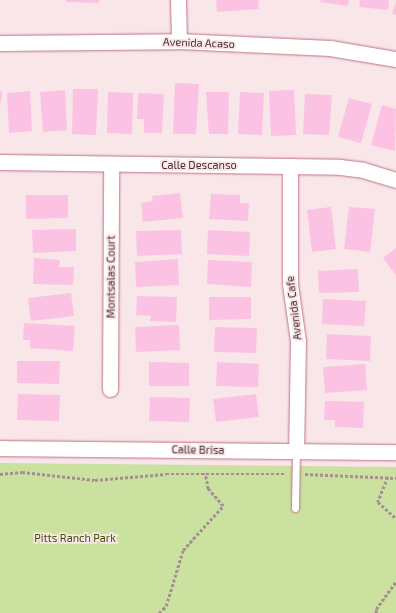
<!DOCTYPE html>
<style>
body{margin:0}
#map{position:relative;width:396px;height:613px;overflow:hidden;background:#f8e6e9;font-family:"Exo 2",sans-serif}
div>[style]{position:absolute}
.green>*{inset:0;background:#cae19f}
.building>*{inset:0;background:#fcc2e3}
.path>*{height:2.5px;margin-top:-1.25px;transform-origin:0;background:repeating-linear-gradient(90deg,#a88e94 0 3px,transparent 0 5px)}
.roads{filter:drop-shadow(0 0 1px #c17186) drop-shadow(0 0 1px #c17186)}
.service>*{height:7px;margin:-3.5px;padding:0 3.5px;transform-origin:3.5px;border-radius:3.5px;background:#fff}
.minor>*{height:15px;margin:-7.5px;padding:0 7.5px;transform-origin:7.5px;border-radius:7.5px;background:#fff}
span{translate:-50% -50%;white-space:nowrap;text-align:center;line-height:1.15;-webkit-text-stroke:3.5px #f8e6e9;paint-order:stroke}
.street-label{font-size:11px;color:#4f2d35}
.park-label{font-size:11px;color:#405308}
</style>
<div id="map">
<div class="green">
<div style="clip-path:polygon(0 463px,396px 467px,396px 613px,0 613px)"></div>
</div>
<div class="building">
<div style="clip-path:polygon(66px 0,99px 0,99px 3px,66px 2px)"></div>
<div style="clip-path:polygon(216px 0,258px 0,259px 9px,217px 12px)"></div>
<div style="clip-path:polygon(321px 0,349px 0,348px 6px,320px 2px)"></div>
<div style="clip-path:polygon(360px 0,389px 0,388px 10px,359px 7px)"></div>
<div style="clip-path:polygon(396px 2px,396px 15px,392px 13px)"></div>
<div style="clip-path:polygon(175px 83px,199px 84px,196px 134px,173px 134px)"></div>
<div style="clip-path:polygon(73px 89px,98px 89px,96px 135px,72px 134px)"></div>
<div style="clip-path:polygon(65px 90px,67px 130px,43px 132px,40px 92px)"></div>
<div style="clip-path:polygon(294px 90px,296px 135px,271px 136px,269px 91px)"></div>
<div style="clip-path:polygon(0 91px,2px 91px,1px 103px,0 103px)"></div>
<div style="clip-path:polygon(30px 91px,32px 131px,9px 133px,7px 93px)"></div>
<div style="clip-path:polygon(108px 92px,133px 93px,132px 134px,107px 133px)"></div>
<div style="clip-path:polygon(206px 92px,229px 92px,228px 134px,209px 134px)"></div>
<div style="clip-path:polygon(240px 92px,264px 93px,262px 135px,238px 134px)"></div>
<div style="clip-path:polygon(138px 93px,164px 94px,162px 133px,144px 133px,144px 119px,137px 119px)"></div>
<div style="clip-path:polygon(305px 94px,332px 95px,329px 135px,303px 134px)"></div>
<div style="clip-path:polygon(349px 98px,372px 104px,361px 143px,338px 137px)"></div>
<div style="clip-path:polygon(382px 105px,396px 109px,395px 151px,371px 145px)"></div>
<div style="clip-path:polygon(180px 193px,183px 218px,143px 222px,141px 203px,153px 201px,152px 196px)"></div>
<div style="clip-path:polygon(211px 194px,240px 195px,240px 203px,249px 203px,248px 221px,209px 219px)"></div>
<div style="clip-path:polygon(26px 195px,68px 195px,68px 218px,26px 219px)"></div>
<div style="clip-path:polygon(331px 207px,336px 249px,312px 252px,307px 210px)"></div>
<div style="clip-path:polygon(349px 207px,375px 209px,370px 252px,344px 249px)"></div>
<div style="clip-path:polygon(76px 229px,76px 251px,33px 253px,32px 230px)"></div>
<div style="clip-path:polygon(181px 230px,182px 254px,137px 256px,136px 231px)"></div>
<div style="clip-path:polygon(208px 230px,250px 232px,249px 256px,207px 254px)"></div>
<div style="clip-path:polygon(396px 248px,396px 275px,383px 258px)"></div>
<div style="clip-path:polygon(34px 258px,60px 260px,59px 267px,74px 267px,73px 285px,33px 284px)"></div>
<div style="clip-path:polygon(178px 259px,179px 285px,136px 287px,135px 262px)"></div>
<div style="clip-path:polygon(208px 260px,252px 262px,251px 287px,207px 284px)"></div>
<div style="clip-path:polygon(358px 269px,359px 292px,319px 293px,318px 271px)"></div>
<div style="clip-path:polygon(71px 293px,74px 316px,31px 321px,28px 298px)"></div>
<div style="clip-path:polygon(137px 296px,177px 297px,176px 322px,150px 321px,151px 316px,136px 315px)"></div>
<div style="clip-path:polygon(209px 297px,251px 297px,251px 319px,209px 320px)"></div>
<div style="clip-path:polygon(323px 299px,366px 301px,364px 326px,322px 324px)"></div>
<div style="clip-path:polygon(24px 323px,75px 326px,73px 351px,30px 348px,30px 340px,23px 340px)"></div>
<div style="clip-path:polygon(179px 325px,180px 350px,136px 352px,135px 327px)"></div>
<div style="clip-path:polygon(215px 327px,257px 328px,256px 353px,214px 352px)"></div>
<div style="clip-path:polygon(327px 334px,371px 336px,370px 361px,326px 359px)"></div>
<div style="clip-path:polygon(17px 361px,60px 361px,59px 384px,17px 383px)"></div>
<div style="clip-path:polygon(149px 362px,189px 363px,189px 386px,149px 386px)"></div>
<div style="clip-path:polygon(217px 362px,259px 364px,258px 387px,216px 386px)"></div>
<div style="clip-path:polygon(365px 364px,367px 390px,325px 393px,323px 367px)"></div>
<div style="clip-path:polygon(18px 394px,60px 395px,59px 421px,17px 420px)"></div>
<div style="clip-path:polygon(256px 394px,259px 417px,216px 422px,213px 399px)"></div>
<div style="clip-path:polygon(150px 397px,190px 398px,189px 422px,149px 421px)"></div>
<div style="clip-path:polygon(325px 401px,364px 402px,363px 428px,335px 427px,335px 420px,324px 420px)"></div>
</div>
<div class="path">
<div style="left:0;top:474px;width:22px;rotate:-5deg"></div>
<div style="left:22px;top:472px;width:73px;rotate:6.3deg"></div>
<div style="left:95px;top:480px;width:71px;rotate:-4.8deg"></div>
<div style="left:166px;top:474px;width:120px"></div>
<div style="left:305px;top:474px;width:91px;rotate:2.5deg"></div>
<div style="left:388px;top:477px;width:27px;rotate:112deg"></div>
<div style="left:378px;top:502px;width:24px;rotate:42deg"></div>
<div style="left:159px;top:613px;width:10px;rotate:-45deg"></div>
<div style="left:166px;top:606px;width:59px;rotate:-73.1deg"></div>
<div style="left:183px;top:550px;width:59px;rotate:-47.7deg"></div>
<div style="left:223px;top:506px;width:23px;rotate:-131deg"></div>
<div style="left:208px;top:489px;width:16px;rotate:-101deg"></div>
<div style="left:376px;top:613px;width:4px;rotate:-90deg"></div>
<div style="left:376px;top:609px;width:34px;rotate:-54deg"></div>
</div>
<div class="roads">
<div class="service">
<div style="left:295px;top:508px;width:57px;rotate:-89deg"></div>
</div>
<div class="minor">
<div style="left:178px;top:0;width:41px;rotate:88.6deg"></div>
<div style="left:0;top:43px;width:179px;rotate:-0.6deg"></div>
<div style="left:179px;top:41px;width:151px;rotate:2.7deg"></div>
<div style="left:330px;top:48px;width:67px;rotate:9.5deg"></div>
<div style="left:0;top:162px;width:340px;rotate:0.8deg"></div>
<div style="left:340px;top:167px;width:23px;rotate:7deg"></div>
<div style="left:363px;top:170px;width:34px;rotate:17deg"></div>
<div style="left:290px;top:166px;width:118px;rotate:90deg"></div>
<div style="left:290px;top:284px;width:58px;rotate:82deg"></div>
<div style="left:298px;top:341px;width:110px;rotate:91deg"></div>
<div style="left:110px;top:389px;width:225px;rotate:-89.7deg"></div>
<div style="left:0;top:448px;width:396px;rotate:0.6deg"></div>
</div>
</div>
<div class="street-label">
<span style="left:199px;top:43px;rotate:2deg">Avenida Acaso</span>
<span style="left:199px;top:165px">Calle Descanso</span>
<span style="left:111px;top:277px;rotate:-90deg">Montsalas Court</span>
<span style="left:294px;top:308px;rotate:-97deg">Avenida Cafe</span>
<span style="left:198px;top:450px;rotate:1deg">Calle Brisa</span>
</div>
<div class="park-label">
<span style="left:75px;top:538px">Pitts Ranch Park</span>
</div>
</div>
